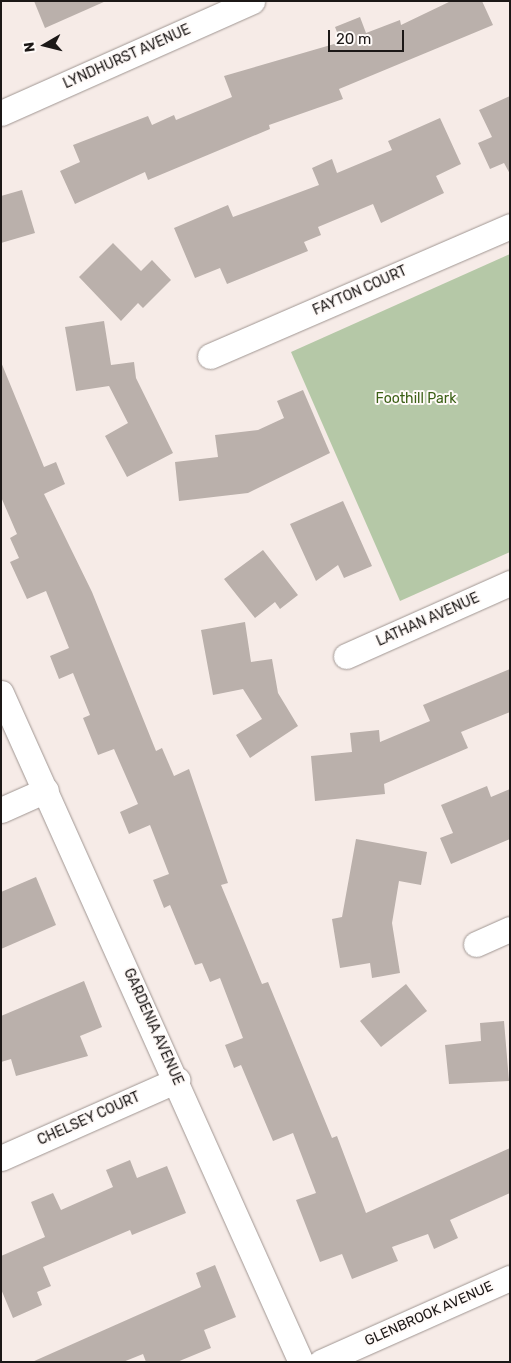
<!DOCTYPE html>
<style>
body{margin:0}
#map{position:relative;width:511px;height:1363px;overflow:hidden;background:#f6ebe7;font-family:Rubik,sans-serif}
div>[style]{position:absolute}
.green>*{inset:0;background:#b5c8a7}
.building>*{inset:0;background:#bab0ab}
.roads{filter:drop-shadow(0 0 1px #a09692) drop-shadow(0 0 1px #a09692)}
.street>*{height:25px;margin:-12.5px;padding:0 12.5px;transform-origin:12.5px;border-radius:12.5px;background:#fff}
span{translate:-50% -50%;white-space:nowrap;text-align:center;line-height:1.15;-webkit-text-stroke:4px #fffaf8;paint-order:stroke}
.street-label{font-size:14px;color:#1c1817}
.park-label{font-size:14px;color:#3a5f14}
.frame{position:absolute;inset:0;border:2px solid #1c1817;pointer-events:none}
.north{position:absolute;left:20px;top:20px;width:50px;height:50px;-webkit-text-stroke:4px #fffaf8;paint-order:stroke;rotate:262deg;font-size:14px;font-weight:700;line-height:20px;text-align:center;color:#1c1817}
.north::after{content:'';display:block;margin:auto;width:18px;height:22px;background:#1c1817;clip-path:polygon(50% 0,100% 100%,50% 72%,0 100%)}
.scale{position:absolute;left:328px;top:30px;width:76px;height:22px;box-sizing:border-box;border:2px solid #1c1817;border-top:0;padding-left:6px;font-size:15px;line-height:18px;white-space:nowrap;color:#1c1817;-webkit-text-stroke:4px #fffaf8;paint-order:stroke}
</style>
<div id="map">
<div class="green">
<div style="clip-path:polygon(510px 254px,510px 552px,400px 601px,291px 352px)"></div>
</div>
<div class="building">
<div style="clip-path:polygon(34px 1px,106px 1px,45px 28px)"></div>
<div style="clip-path:polygon(451px 1px,482px 1px,493px 25px,339px 89px,343px 99px,269px 125px,270px 129px,148px 180px,145px 172px,75px 204px,60px 171px,80px 162px,73px 145px,148px 116px,152px 125px,174px 115px,176px 120px,232px 97px,224px 76px,341px 42px,335px 27px,360px 17px,366px 33px,400px 20px,401px 25px)"></div>
<div style="clip-path:polygon(510px 96px,510px 174px,504px 163px,490px 169px,478px 143px,492px 137px,479px 110px)"></div>
<div style="clip-path:polygon(440px 118px,461px 164px,436px 176px,444px 193px,381px 223px,373px 204px,318px 227px,321px 235px,304px 242px,308px 251px,227px 284px,220px 268px,195px 278px,174px 228px,228px 205px,233px 217px,319px 185px,312px 168px,332px 159px,337px 173px,392px 150px,388px 141px)"></div>
<div style="clip-path:polygon(22px 190px,35px 233px,1px 243px,1px 196px)"></div>
<div style="clip-path:polygon(113px 243px,141px 271px,152px 260px,171px 280px,143px 308px,138px 303px,121px 321px,79px 277px)"></div>
<div style="clip-path:polygon(104px 321px,111px 365px,134px 362px,136px 378px,173px 453px,127px 477px,105px 436px,128px 423px,109px 386px,76px 391px,65px 327px)"></div>
<div style="clip-path:polygon(1px 362px,44px 467px,56px 462px,65px 484px,44px 494px,92px 592px,156px 751px,162px 748px,174px 776px,189px 769px,228px 883px,221px 885px,262px 984px,268px 982px,332px 1138px,337px 1136px,366px 1213px,510px 1148px,510px 1193px,450px 1220px,458px 1238px,434px 1249px,428px 1234px,392px 1247px,398px 1261px,352px 1279px,342px 1254px,320px 1262px,296px 1200px,316px 1193px,293px 1133px,273px 1141px,241px 1065px,234px 1068px,225px 1045px,243px 1038px,220px 978px,210px 982px,202px 963px,195px 965px,170px 905px,164px 908px,153px 880px,169px 874px,150px 825px,129px 834px,120px 812px,138px 804px,114px 749px,98px 755px,83px 718px,90px 715px,73px 673px,59px 679px,50px 656px,69px 648px,46px 591px,27px 599px,10px 562px,19px 558px,10px 538px,17px 534px,1px 497px)"></div>
<div style="clip-path:polygon(303px 390px,330px 453px,248px 493px,179px 501px,175px 462px,218px 457px,215px 435px,258px 430px,284px 418px,277px 401px)"></div>
<div style="clip-path:polygon(343px 501px,372px 566px,344px 578px,338px 565px,316px 581px,290px 524px)"></div>
<div style="clip-path:polygon(263px 550px,298px 595px,280px 609px,275px 602px,255px 618px,224px 579px)"></div>
<div style="clip-path:polygon(245px 622px,251px 662px,272px 659px,278px 693px,298px 726px,250px 758px,236px 735px,262px 719px,243px 689px,213px 695px,201px 630px)"></div>
<div style="clip-path:polygon(510px 669px,510px 712px,461px 732px,468px 748px,384px 784px,385px 794px,315px 801px,311px 756px,352px 752px,350px 733px,379px 730px,380px 742px,430px 721px,423px 705px)"></div>
<div style="clip-path:polygon(487px 786px,491px 797px,510px 789px,510px 839px,451px 864px,440px 838px,453px 833px,441px 805px)"></div>
<div style="clip-path:polygon(356px 839px,427px 852px,421px 885px,399px 881px,392px 923px,400px 973px,372px 978px,370px 963px,340px 968px,332px 919px,342px 917px)"></div>
<div style="clip-path:polygon(36px 877px,56px 925px,1px 949px,1px 892px)"></div>
<div style="clip-path:polygon(84px 981px,102px 1027px,80px 1036px,88px 1056px,16px 1076px,11px 1059px,1px 1062px,1px 1016px)"></div>
<div style="clip-path:polygon(406px 984px,427px 1011px,381px 1047px,360px 1021px)"></div>
<div style="clip-path:polygon(504px 1021px,509px 1081px,449px 1084px,445px 1045px,481px 1041px,480px 1023px)"></div>
<div style="clip-path:polygon(130px 1160px,137px 1178px,167px 1166px,186px 1213px,132px 1235px,130px 1230px,43px 1267px,51px 1286px,37px 1292px,42px 1305px,13px 1318px,1px 1289px,1px 1256px,45px 1237px,31px 1202px,53px 1193px,61px 1210px,113px 1187px,106px 1170px)"></div>
<div style="clip-path:polygon(215px 1265px,236px 1317px,204px 1330px,211px 1348px,177px 1362px,146px 1362px,143px 1354px,123px 1362px,32px 1362px,201px 1287px,196px 1273px)"></div>
</div>
<div class="roads">
<div class="street">
<div style="left:1px;top:113px;width:275px;rotate:-24deg"></div>
<div style="left:210px;top:356px;width:327px;rotate:-23.4deg"></div>
<div style="left:346px;top:656px;width:180px;rotate:-24deg"></div>
<div style="left:1px;top:693px;width:733px;rotate:65.85deg"></div>
<div style="left:1px;top:810px;width:49px;rotate:-24deg"></div>
<div style="left:476px;top:944px;width:37px;rotate:-24deg"></div>
<div style="left:1px;top:1158px;width:193px;rotate:-23.9deg"></div>
<div style="left:321px;top:1362px;width:207px;rotate:-24deg"></div>
</div>
</div>
<div class="street-label">
<span style="left:127px;top:57px;rotate:-24deg">LYNDHURST AVENUE</span>
<span style="left:360px;top:291px;rotate:-24deg">FAYTON COURT</span>
<span style="left:428px;top:620px;rotate:-24deg">LATHAN AVENUE</span>
<span style="left:153px;top:1027px;rotate:66deg">GARDENIA AVENUE</span>
<span style="left:89px;top:1119px;rotate:-24deg">CHELSEY COURT</span>
<span style="left:429px;top:1314px;rotate:-24deg">GLENBROOK AVENUE</span>
</div>
<div class="park-label">
<span style="left:416px;top:399px">Foothill Park</span>
</div>
<div class="frame"></div>
<div class="north">N</div>
<div class="scale">20 m</div>
</div>
